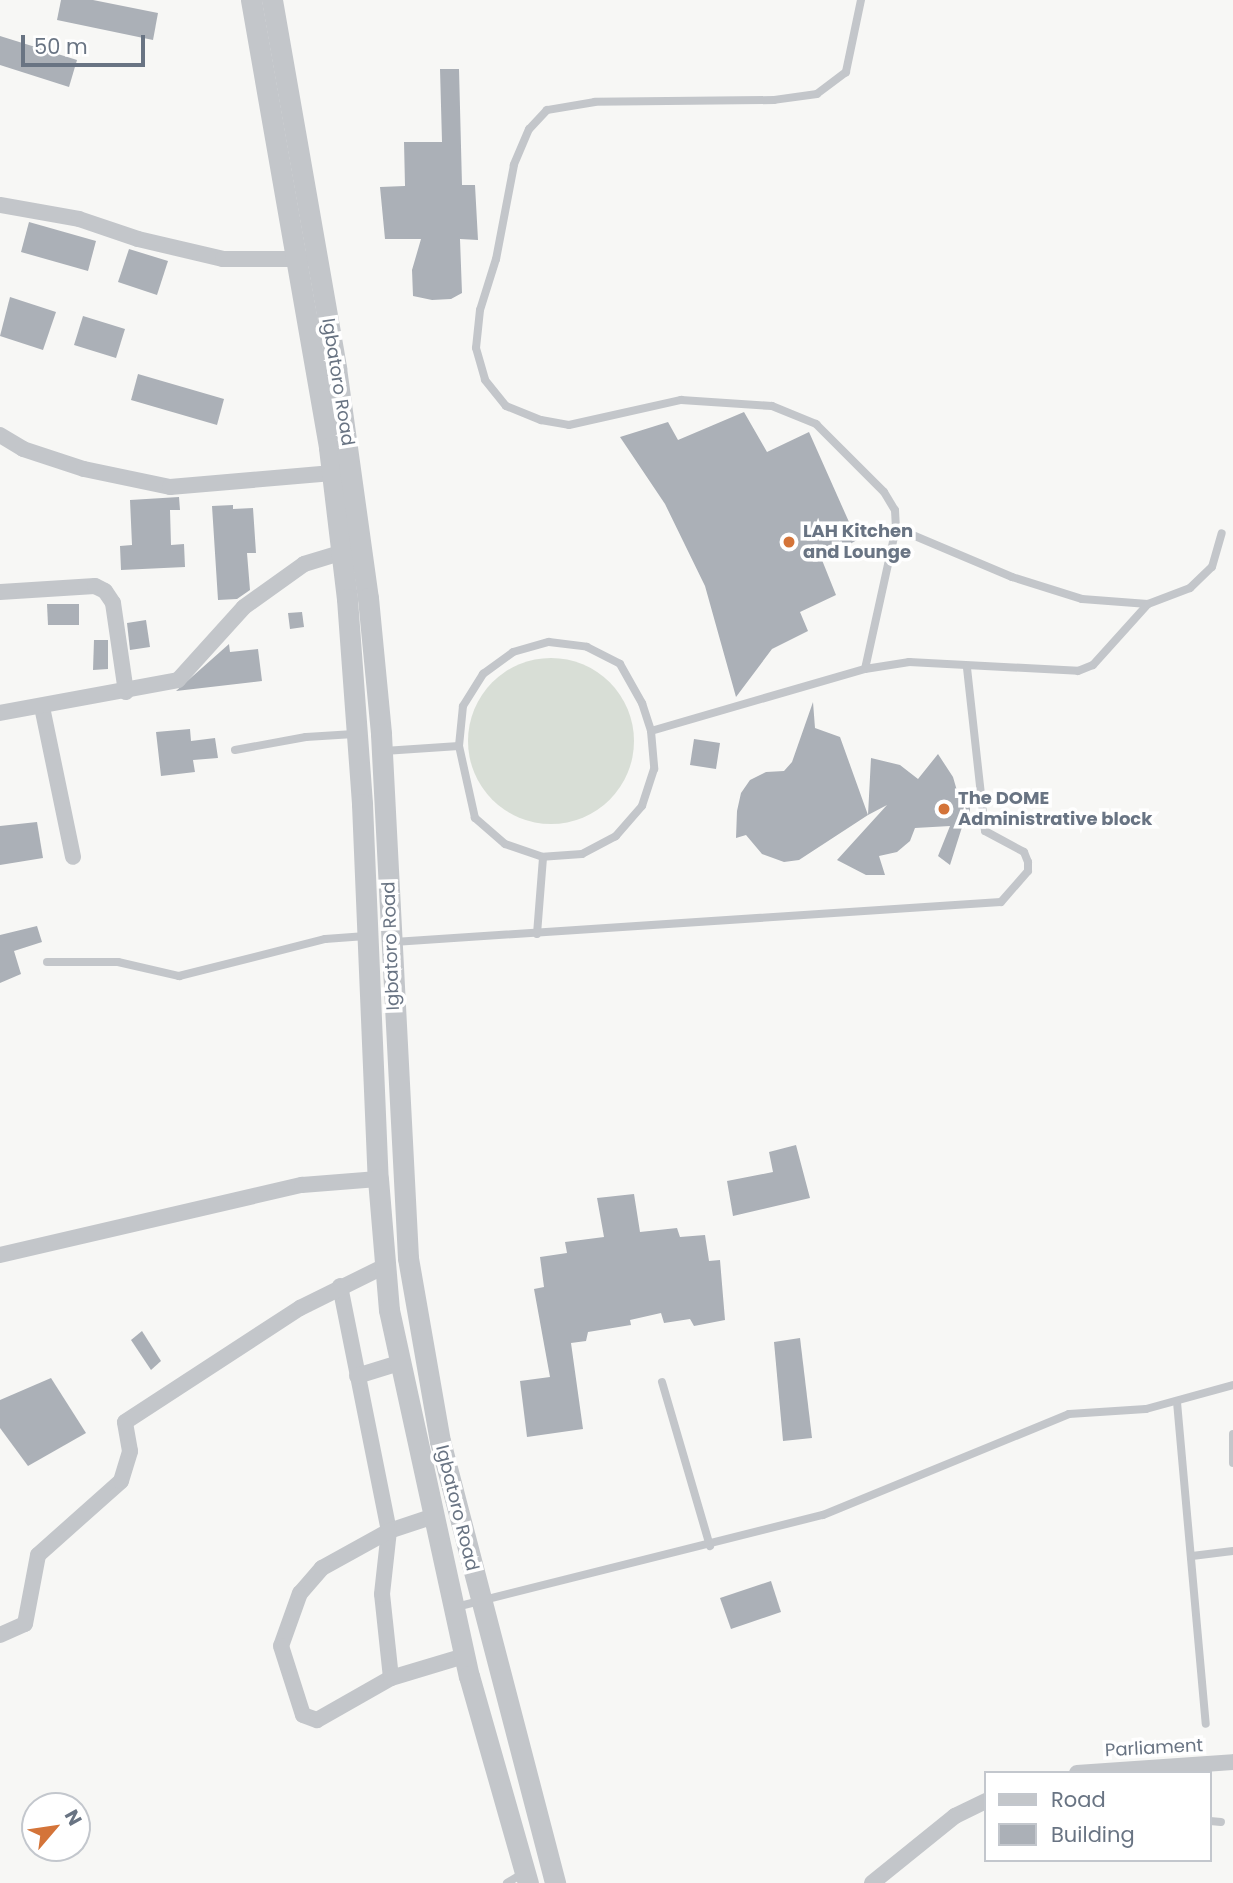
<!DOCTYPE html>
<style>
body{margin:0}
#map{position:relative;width:1233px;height:1883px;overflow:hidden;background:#f7f7f5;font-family:Poppins,sans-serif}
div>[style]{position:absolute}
.green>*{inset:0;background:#d8ded6}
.round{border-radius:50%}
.building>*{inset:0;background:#abb0b7}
.service>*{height:8px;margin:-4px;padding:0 4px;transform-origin:4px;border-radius:4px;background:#c3c6ca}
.minor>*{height:16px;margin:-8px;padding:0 8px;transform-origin:8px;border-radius:8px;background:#c3c6ca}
.tertiary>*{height:21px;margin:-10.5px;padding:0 10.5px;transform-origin:10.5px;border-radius:10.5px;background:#c3c6ca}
.dots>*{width:19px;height:19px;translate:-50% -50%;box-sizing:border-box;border:4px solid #fff;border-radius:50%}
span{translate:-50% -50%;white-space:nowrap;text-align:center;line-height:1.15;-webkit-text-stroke:7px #fff;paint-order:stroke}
.street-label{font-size:18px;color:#697483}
.poi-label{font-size:18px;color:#697483;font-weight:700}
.left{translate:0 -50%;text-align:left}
.legend{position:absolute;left:984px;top:1771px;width:228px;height:91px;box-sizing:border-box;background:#fff;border:2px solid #c3c7cd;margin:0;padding:9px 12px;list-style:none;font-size:21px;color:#697483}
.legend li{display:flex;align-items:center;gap:14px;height:35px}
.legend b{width:35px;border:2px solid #c3c7cd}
.north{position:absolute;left:21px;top:1792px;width:70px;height:70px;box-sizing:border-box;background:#fff;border:2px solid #c3c7cd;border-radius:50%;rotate:61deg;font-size:19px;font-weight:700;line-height:28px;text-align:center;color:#697483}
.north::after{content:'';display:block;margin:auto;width:24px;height:32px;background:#d47439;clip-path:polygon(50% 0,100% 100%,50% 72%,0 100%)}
.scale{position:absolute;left:21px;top:35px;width:124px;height:32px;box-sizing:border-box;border:4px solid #697483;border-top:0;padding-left:9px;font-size:21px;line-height:24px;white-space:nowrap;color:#697483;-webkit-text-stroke:5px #fff;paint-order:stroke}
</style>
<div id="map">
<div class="green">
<div class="round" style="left:468px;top:658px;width:166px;height:166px"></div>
</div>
<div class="building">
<div style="clip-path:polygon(61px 0,93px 0,158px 13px,153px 40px,57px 20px)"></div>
<div style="clip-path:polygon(0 36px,77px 60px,69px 87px,0 65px)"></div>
<div style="clip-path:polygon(440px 69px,459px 69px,462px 185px,475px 185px,478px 240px,460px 239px,462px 293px,451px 299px,432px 300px,413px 296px,412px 270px,421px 239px,385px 239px,380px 187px,405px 186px,404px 142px,442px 142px)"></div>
<div style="clip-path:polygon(29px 222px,96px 241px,88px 271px,21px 252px)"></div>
<div style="clip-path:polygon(129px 249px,168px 261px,157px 295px,118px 282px)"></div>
<div style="clip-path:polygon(10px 297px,56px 312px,43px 350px,0 336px)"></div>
<div style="clip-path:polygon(83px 316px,125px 329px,116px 358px,74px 345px)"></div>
<div style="clip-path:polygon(138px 374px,224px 399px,217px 425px,131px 400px)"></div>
<div style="clip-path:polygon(744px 412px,767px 452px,809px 432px,857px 540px,822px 560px,836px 595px,800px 612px,808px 631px,772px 649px,736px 697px,705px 586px,665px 504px,620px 437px,668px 422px,678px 440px)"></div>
<div style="clip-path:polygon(179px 497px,180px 510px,170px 510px,171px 545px,184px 544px,185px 567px,121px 570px,120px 546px,132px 545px,130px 500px)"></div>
<div style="clip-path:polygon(233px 505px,233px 509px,253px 508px,256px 553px,247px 553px,250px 590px,237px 599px,218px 600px,212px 506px)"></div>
<div style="clip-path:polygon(47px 604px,79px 604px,79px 625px,48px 625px)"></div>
<div style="clip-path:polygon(302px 612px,304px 627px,290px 629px,288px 613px)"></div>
<div style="clip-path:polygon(146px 620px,150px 647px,130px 650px,127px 623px)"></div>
<div style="clip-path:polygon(94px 640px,108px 640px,108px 669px,93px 670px)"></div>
<div style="clip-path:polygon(229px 644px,230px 652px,258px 649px,262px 681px,176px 691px)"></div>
<div style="clip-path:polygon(813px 702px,815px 728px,840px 737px,868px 815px,799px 860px,784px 862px,762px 854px,746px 835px,736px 838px,737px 811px,741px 793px,750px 780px,766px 772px,784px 771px,792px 762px)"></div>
<div style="clip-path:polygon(190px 729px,191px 741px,215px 738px,218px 758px,193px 760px,195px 772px,161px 776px,156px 732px)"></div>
<div style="clip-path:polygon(694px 739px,720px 743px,716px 769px,690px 765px)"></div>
<div style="clip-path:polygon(938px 754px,953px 777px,960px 801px,970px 803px,970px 821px,963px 824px,950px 865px,938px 856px,950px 826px,915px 828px,910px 841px,897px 852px,879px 856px,885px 875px,866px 875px,837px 860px,887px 805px,868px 815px,871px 758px,900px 765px,918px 779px)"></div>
<div style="clip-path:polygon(37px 822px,43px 858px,0 865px,0 826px)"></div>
<div style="clip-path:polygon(37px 926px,42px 942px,14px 951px,21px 974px,0 983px,0 935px)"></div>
<div style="clip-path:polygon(796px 1145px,810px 1198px,733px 1216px,727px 1181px,773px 1172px,769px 1152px)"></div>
<div style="clip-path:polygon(634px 1194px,640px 1232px,677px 1228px,680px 1237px,705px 1235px,709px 1261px,720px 1260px,725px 1320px,694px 1326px,690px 1319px,664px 1323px,661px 1313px,630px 1320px,631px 1325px,588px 1332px,586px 1341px,571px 1343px,583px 1429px,527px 1437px,520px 1381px,550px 1377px,534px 1289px,544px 1287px,540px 1257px,567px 1253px,565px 1242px,604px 1237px,597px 1198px)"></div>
<div style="clip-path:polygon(142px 1331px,161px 1361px,151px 1370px,131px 1340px)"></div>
<div style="clip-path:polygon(800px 1338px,812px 1438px,783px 1441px,774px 1342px)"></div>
<div style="clip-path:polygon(51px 1378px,86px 1433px,28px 1466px,0 1428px,0 1400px)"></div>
<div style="clip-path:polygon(771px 1581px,781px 1612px,731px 1629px,720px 1598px)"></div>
</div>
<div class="service">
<div style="left:861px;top:0;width:74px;rotate:101.8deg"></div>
<div style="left:846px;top:72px;width:36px;rotate:143deg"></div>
<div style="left:817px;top:94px;width:43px;rotate:172.1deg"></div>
<div style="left:774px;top:100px;width:179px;rotate:179.4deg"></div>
<div style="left:595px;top:102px;width:49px;rotate:170.5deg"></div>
<div style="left:547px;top:110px;width:26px;rotate:133deg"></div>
<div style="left:529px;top:129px;width:39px;rotate:113deg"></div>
<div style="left:514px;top:165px;width:96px;rotate:100.8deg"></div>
<div style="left:496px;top:259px;width:53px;rotate:107.4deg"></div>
<div style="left:480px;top:310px;width:38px;rotate:96deg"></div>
<div style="left:476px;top:348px;width:33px;rotate:74deg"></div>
<div style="left:485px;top:380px;width:33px;rotate:51deg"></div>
<div style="left:506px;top:406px;width:38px;rotate:22deg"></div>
<div style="left:541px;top:420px;width:28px;rotate:10deg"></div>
<div style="left:569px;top:425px;width:115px;rotate:-12.6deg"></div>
<div style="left:681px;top:400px;width:91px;rotate:3.8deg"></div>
<div style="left:772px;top:406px;width:48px;rotate:22.2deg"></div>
<div style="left:816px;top:424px;width:96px;rotate:45deg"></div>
<div style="left:884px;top:492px;width:21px;rotate:59deg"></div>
<div style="left:895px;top:510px;width:18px;rotate:87deg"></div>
<div style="left:896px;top:528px;width:144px;rotate:102.4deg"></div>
<div style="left:896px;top:528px;width:126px;rotate:22.9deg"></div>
<div style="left:1012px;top:577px;width:73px;rotate:17.4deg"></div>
<div style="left:1082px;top:599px;width:66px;rotate:4.3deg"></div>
<div style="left:549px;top:642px;width:38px;rotate:7deg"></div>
<div style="left:587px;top:647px;width:37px;rotate:27deg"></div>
<div style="left:620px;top:664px;width:45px;rotate:60.6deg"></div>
<div style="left:642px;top:703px;width:29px;rotate:72deg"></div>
<div style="left:651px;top:731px;width:38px;rotate:85deg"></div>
<div style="left:654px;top:769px;width:39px;rotate:108deg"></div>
<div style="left:642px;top:806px;width:40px;rotate:131deg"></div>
<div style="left:616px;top:836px;width:38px;rotate:152deg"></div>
<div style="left:582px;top:854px;width:39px;rotate:176deg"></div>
<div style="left:543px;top:857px;width:40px;rotate:-161.1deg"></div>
<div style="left:505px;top:844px;width:40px;rotate:-139deg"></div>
<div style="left:475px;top:818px;width:74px;rotate:-102.5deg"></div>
<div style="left:459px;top:746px;width:40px;rotate:-84.3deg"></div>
<div style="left:463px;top:706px;width:38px;rotate:-58deg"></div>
<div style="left:483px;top:674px;width:37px;rotate:-36deg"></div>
<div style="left:513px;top:652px;width:37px;rotate:-16deg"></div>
<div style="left:651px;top:731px;width:223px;rotate:-16.2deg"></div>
<div style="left:865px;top:669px;width:45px;rotate:-9deg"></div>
<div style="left:909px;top:662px;width:169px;rotate:3deg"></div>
<div style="left:1078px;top:671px;width:16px;rotate:-22deg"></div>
<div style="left:1093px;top:665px;width:82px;rotate:-48deg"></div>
<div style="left:1148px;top:604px;width:45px;rotate:-20.9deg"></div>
<div style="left:1190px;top:588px;width:30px;rotate:-44deg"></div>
<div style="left:1212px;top:567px;width:35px;rotate:-74deg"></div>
<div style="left:235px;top:750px;width:72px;rotate:-10.4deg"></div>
<div style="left:306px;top:737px;width:48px;rotate:-3.6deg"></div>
<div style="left:384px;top:751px;width:75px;rotate:-3.8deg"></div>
<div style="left:537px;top:934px;width:77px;rotate:-85.5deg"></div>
<div style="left:394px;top:942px;width:608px;rotate:-3.77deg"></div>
<div style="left:1001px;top:902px;width:41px;rotate:-48.9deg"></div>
<div style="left:1028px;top:871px;width:9px;rotate:-90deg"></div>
<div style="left:1028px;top:862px;width:11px;rotate:-112deg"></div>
<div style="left:1024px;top:852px;width:44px;rotate:-151.7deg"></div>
<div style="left:985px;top:831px;width:164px;rotate:-96.3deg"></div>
<div style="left:47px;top:962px;width:71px"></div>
<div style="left:118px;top:962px;width:63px;rotate:12.9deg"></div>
<div style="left:179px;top:976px;width:151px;rotate:-14.2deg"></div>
<div style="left:325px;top:939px;width:41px;rotate:-4.2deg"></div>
<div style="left:662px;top:1382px;width:171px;rotate:73.7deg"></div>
<div style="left:1177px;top:1402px;width:323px;rotate:84.9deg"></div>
<div style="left:1233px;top:1434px;width:29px;rotate:90deg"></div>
<div style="left:1192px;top:1556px;width:41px;rotate:-7deg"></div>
<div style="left:456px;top:1607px;width:378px;rotate:-14.1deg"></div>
<div style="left:823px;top:1515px;width:266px;rotate:-22.3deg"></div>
<div style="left:1069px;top:1414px;width:77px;rotate:-3.7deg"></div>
<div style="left:1146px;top:1409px;width:90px;rotate:-15.4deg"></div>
<div style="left:1210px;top:1821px;width:11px;rotate:5deg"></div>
<div style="left:507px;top:1883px;width:17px;rotate:-31deg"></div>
</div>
<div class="minor">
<div style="left:0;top:205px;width:80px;rotate:10deg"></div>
<div style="left:79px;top:219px;width:62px;rotate:18.7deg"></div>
<div style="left:138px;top:239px;width:87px;rotate:13.2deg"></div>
<div style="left:223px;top:259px;width:82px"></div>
<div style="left:0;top:435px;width:27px;rotate:31deg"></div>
<div style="left:23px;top:449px;width:64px;rotate:18.2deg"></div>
<div style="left:84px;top:469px;width:88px;rotate:11.8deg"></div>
<div style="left:170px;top:487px;width:163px;rotate:-4.9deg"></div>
<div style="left:0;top:592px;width:95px;rotate:-3.6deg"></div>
<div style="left:95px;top:586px;width:11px;rotate:27deg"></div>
<div style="left:105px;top:591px;width:14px;rotate:56deg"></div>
<div style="left:113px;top:603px;width:90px;rotate:81.7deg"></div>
<div style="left:42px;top:707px;width:153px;rotate:78.3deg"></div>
<div style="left:0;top:713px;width:181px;rotate:-10.5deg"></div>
<div style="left:178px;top:680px;width:98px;rotate:-47.9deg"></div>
<div style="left:244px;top:607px;width:74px;rotate:-35.6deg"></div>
<div style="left:304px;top:564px;width:39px;rotate:-17deg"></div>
<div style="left:0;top:1255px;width:310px;rotate:-13.1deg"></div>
<div style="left:302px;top:1185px;width:76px;rotate:-4.5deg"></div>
<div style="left:340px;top:1286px;width:250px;rotate:78.7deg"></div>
<div style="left:389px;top:1531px;width:44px;rotate:-18.4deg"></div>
<div style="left:357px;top:1376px;width:44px;rotate:-17.2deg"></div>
<div style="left:0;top:1635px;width:27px;rotate:-24deg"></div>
<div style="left:25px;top:1624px;width:70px;rotate:-79.3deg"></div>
<div style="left:38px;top:1555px;width:111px;rotate:-41.7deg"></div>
<div style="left:121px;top:1481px;width:31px;rotate:-73deg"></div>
<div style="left:130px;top:1451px;width:29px;rotate:-100deg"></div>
<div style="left:125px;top:1422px;width:209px;rotate:-33.1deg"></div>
<div style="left:300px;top:1308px;width:95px;rotate:-26.3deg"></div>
<div style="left:391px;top:1678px;width:84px;rotate:-96.1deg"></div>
<div style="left:382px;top:1594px;width:63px;rotate:-83.7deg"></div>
<div style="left:389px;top:1531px;width:77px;rotate:151.1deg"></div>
<div style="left:322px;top:1568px;width:33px;rotate:131deg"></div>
<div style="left:300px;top:1593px;width:56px;rotate:109.7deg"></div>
<div style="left:281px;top:1646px;width:72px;rotate:72.3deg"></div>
<div style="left:303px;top:1715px;width:15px;rotate:20deg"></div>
<div style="left:317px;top:1720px;width:85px;rotate:-29.6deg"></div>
<div style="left:391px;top:1678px;width:76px;rotate:-16.8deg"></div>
<div style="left:1077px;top:1773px;width:156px;rotate:-4deg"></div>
<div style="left:872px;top:1883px;width:107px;rotate:-38.9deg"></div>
<div style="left:955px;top:1816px;width:34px;rotate:-26deg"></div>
</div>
<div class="tertiary">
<div style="left:251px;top:0;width:455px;rotate:80.1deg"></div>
<div style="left:329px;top:448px;width:152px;rotate:83.2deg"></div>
<div style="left:347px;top:599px;width:206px;rotate:85.8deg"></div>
<div style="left:362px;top:804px;width:375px;rotate:87.6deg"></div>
<div style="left:378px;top:1179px;width:131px;rotate:85.2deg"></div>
<div style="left:389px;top:1310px;width:375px;rotate:77.7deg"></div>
<div style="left:469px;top:1676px;width:215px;rotate:74.1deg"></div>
<div style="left:272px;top:0;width:374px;rotate:80.1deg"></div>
<div style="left:336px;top:368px;width:232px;rotate:82.1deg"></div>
<div style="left:368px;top:598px;width:137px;rotate:84.5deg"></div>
<div style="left:381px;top:734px;width:525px;rotate:87.05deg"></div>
<div style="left:408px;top:1258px;width:186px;rotate:80.1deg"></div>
<div style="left:440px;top:1441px;width:457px;rotate:75.4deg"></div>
</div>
<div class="dots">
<div style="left:789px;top:542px;background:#d47439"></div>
<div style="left:944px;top:809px;background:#d47439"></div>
</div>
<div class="street-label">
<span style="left:338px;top:382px;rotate:81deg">Igbatoro Road</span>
<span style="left:391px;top:946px;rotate:-92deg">Igbatoro Road</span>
<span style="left:457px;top:1508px;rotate:76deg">Igbatoro Road</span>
<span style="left:1154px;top:1748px;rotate:-3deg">Parliament</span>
</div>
<div class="poi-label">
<span class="left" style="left:803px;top:542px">LAH Kitchen<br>and Lounge</span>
<span class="left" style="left:958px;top:809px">The DOME<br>Administrative block</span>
</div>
<ul class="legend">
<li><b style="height:9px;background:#c3c6ca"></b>Road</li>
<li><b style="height:19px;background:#abb0b7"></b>Building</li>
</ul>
<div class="north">N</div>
<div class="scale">50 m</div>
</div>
